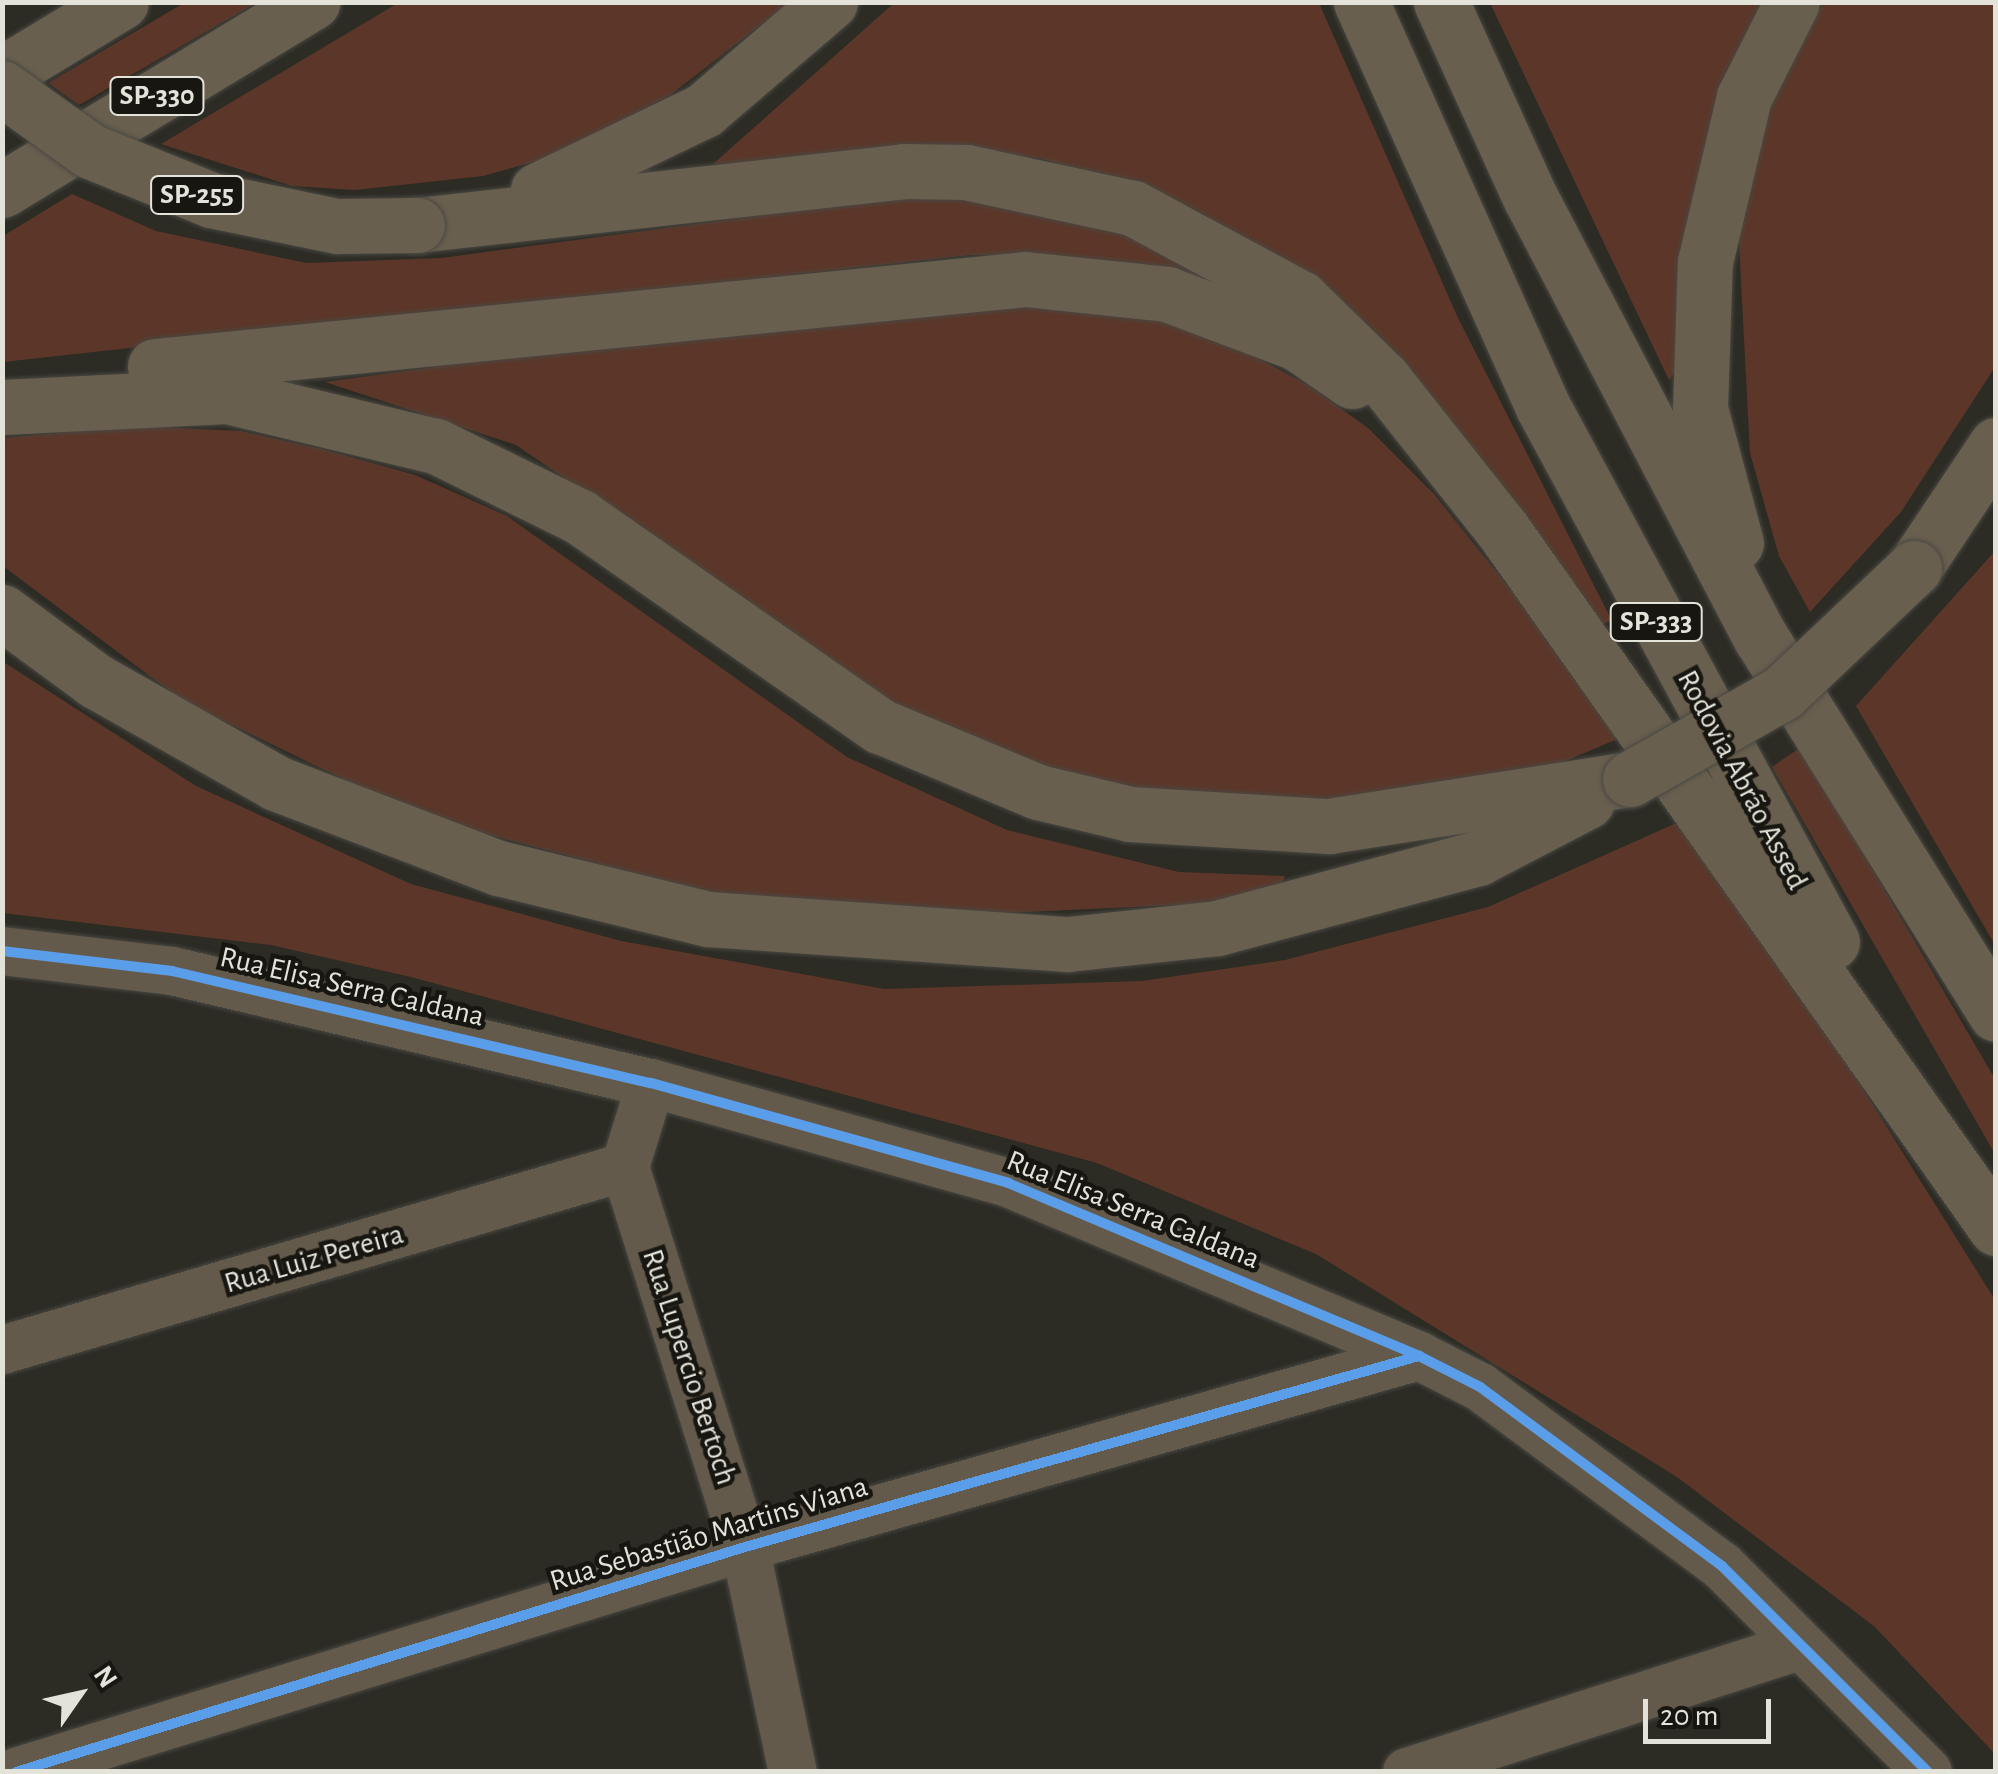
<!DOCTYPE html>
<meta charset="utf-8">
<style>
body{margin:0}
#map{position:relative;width:1998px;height:1774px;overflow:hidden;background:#2c2b24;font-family:"Alegreya Sans",sans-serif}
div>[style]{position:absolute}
.green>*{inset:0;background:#5c3729}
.roads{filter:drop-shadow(0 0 2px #494842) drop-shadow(0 0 2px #494842)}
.street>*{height:48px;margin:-24px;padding:0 24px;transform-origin:24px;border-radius:24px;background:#645a4c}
.highway>*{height:55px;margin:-27.5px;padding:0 27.5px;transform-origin:27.5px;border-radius:27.5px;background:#695f4f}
.bridges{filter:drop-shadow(0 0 2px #494842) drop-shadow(0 0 2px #494842)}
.highway-bridge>*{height:55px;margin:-27.5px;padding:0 27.5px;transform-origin:27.5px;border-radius:27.5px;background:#695f4f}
.cycleway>*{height:10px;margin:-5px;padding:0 5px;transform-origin:5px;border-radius:5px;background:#5a9eea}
span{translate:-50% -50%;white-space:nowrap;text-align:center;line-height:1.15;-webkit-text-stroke:9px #171610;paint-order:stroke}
.shield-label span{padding:2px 8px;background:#171610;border:2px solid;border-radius:8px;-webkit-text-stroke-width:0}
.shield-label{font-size:28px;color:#e4e3da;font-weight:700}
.street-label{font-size:30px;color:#e4e3da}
.frame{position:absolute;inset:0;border:5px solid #e4e3da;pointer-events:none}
.north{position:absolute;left:30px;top:1644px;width:100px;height:100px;-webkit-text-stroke:8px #171610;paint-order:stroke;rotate:56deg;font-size:28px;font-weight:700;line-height:40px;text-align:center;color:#e4e3da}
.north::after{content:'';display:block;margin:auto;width:35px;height:45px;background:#e4e3da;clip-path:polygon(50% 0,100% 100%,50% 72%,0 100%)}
.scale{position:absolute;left:1643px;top:1699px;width:128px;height:45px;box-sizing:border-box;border:5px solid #e4e3da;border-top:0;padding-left:12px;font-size:30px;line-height:35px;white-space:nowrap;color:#e4e3da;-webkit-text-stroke:8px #171610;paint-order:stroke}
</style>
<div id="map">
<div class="green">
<div style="clip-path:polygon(184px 3px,256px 3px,79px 105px,48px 83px)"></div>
<div style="clip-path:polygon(398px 3px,789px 3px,669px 96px,547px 158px,483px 176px,355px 190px,292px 186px,161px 144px)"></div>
<div style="clip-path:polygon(894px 3px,1319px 3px,1458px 318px,1612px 621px,1594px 626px,1254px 243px,1189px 206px,1042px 159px,979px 151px,713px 164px)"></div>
<div style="clip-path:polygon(1490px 3px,1773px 3px,1682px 362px,1669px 380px)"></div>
<div style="clip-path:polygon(1823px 3px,1995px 3px,1995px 367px,1901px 512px,1810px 612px,1779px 556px,1750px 453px,1738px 224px,1777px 83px)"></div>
<div style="clip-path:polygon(936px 192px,1120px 223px,1263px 301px,1038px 256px,970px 255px,3px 362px,3px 236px,72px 194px,156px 231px,306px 263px,441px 258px)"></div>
<div style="clip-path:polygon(963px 295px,1101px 302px,1235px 346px,1308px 385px,1368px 428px,1434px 494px,1627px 735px,1556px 765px,1392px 805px,1079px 784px,915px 718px,516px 445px,325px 382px)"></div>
<div style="clip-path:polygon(135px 426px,241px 431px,322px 449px,415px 475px,507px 516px,847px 757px,1007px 830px,1179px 872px,1285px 876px,1280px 888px,1196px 904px,982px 914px,708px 893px,419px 816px,183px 701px,3px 566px,3px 438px)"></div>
<div style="clip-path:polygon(1995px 551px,1995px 945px,1856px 706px)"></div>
<div style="clip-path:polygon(2px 661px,196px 786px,411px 884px,621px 941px,884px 989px,1142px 981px,1285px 960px,1488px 907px,1681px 821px,1789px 971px,1995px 1300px,1995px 1754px,1875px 1627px,1677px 1477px,1316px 1254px,1097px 1163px,411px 977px,271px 945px,3px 913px)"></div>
<div style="clip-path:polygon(1801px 747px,1995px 1079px,1995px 1154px,1772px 767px)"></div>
</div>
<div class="roads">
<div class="street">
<div style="left:2px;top:951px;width:171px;rotate:6.7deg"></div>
<div style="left:172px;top:971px;width:492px;rotate:13.2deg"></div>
<div style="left:651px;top:1083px;width:371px;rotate:15.6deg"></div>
<div style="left:1008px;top:1183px;width:446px;rotate:22.8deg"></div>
<div style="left:1419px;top:1356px;width:68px;rotate:26.9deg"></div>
<div style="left:1480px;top:1387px;width:301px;rotate:36.5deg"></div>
<div style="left:1722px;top:1566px;width:291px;rotate:45deg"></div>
<div style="left:651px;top:1083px;width:88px;rotate:107.2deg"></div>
<div style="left:625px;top:1167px;width:398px;rotate:72.5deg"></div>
<div style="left:745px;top:1547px;width:230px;rotate:78deg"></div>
<div style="left:2px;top:1350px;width:649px;rotate:-16.37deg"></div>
<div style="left:16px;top:1772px;width:763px;rotate:-17.15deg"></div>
<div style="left:745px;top:1547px;width:701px;rotate:-15.82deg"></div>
<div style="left:1407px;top:1772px;width:413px;rotate:-17.8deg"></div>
</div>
<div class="highway">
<div style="left:1361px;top:2px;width:444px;rotate:65.8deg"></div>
<div style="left:1543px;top:407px;width:608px;rotate:61.62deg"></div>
<div style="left:1441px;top:2px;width:214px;rotate:65.5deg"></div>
<div style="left:1530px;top:197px;width:498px;rotate:62.4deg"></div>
<div style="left:1761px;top:638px;width:443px;rotate:58deg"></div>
<div style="left:2px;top:74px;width:139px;rotate:-31.2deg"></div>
<div style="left:2px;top:190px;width:363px;rotate:-31.2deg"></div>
<div style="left:538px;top:190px;width:184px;rotate:-25.7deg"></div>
<div style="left:704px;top:110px;width:166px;rotate:-40.6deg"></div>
<div style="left:417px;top:225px;width:489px;rotate:-6.3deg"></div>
<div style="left:903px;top:171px;width:63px;rotate:0.9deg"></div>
<div style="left:966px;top:172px;width:171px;rotate:12.2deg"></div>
<div style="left:1133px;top:208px;width:190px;rotate:28.3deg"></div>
<div style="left:1300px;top:298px;width:116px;rotate:44.3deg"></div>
<div style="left:1383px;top:379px;width:191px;rotate:51.6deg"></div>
<div style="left:1502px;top:529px;width:856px;rotate:54.75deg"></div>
<div style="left:155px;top:366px;width:874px;rotate:-5.71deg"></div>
<div style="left:1025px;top:279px;width:143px;rotate:6deg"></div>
<div style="left:1167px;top:294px;width:139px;rotate:20.7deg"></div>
<div style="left:1297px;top:343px;width:67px;rotate:34.6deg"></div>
<div style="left:2px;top:407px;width:225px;rotate:-2.8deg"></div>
<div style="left:227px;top:396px;width:215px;rotate:13.5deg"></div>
<div style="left:436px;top:446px;width:161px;rotate:26.2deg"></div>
<div style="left:580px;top:517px;width:366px;rotate:34.9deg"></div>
<div style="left:880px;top:726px;width:171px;rotate:22.7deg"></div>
<div style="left:1038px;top:792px;width:95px;rotate:13.4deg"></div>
<div style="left:1130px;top:814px;width:199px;rotate:3.5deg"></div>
<div style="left:1329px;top:826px;width:305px;rotate:-8.9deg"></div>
<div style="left:1736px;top:543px;width:139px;rotate:-105deg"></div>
<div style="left:1700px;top:409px;width:147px;rotate:-88.1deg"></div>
<div style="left:1705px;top:262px;width:170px;rotate:-76.7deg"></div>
<div style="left:1744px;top:97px;width:106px;rotate:-63.2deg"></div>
<div style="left:1914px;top:568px;width:148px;rotate:-56.3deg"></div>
<div style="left:2px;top:612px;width:117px;rotate:36.3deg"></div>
<div style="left:96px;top:681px;width:207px;rotate:29.5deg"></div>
<div style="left:276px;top:783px;width:239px;rotate:20.9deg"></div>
<div style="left:499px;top:868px;width:215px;rotate:13.7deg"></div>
<div style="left:708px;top:919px;width:361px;rotate:4deg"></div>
<div style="left:1068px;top:944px;width:150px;rotate:-6.1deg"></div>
<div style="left:1217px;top:928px;width:270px;rotate:-15deg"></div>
<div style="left:1478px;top:858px;width:123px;rotate:-27.6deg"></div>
</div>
</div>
<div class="bridges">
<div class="highway-bridge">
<div style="left:2px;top:88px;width:108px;rotate:35.6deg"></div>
<div style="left:90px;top:151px;width:131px;rotate:22deg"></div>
<div style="left:211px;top:200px;width:129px;rotate:11.7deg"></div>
<div style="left:337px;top:226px;width:80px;rotate:-0.7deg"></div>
<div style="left:1630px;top:779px;width:175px;rotate:-29.5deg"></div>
<div style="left:1782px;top:693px;width:182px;rotate:-43.4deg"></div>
</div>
</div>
<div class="cycleway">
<div style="left:2px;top:951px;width:171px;rotate:6.7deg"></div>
<div style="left:172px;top:971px;width:492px;rotate:13.2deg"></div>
<div style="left:651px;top:1083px;width:371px;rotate:15.6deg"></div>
<div style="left:1008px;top:1183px;width:446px;rotate:22.8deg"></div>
<div style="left:1419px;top:1356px;width:68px;rotate:26.9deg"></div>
<div style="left:1480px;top:1387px;width:301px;rotate:36.5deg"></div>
<div style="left:1722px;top:1566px;width:291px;rotate:45deg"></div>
<div style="left:16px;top:1772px;width:763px;rotate:-17.15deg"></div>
<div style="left:745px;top:1547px;width:701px;rotate:-15.82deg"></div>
</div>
<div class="shield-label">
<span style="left:157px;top:96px">SP-330</span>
<span style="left:197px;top:195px">SP-255</span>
<span style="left:1656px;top:622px">SP-333</span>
</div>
<div class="street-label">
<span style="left:1742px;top:780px;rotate:62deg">Rodovia Abrão Assed</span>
<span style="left:352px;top:987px;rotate:13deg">Rua Elisa Serra Caldana</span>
<span style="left:1133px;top:1210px;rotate:22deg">Rua Elisa Serra Caldana</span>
<span style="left:314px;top:1259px;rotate:-16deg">Rua Luiz Pereira</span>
<span style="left:689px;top:1367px;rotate:72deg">Rua Lupercio Bertoch</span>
<span style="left:709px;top:1534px;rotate:-17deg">Rua Sebastião Martins Viana</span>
</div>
<div class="frame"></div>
<div class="north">N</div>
<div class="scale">20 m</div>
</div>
